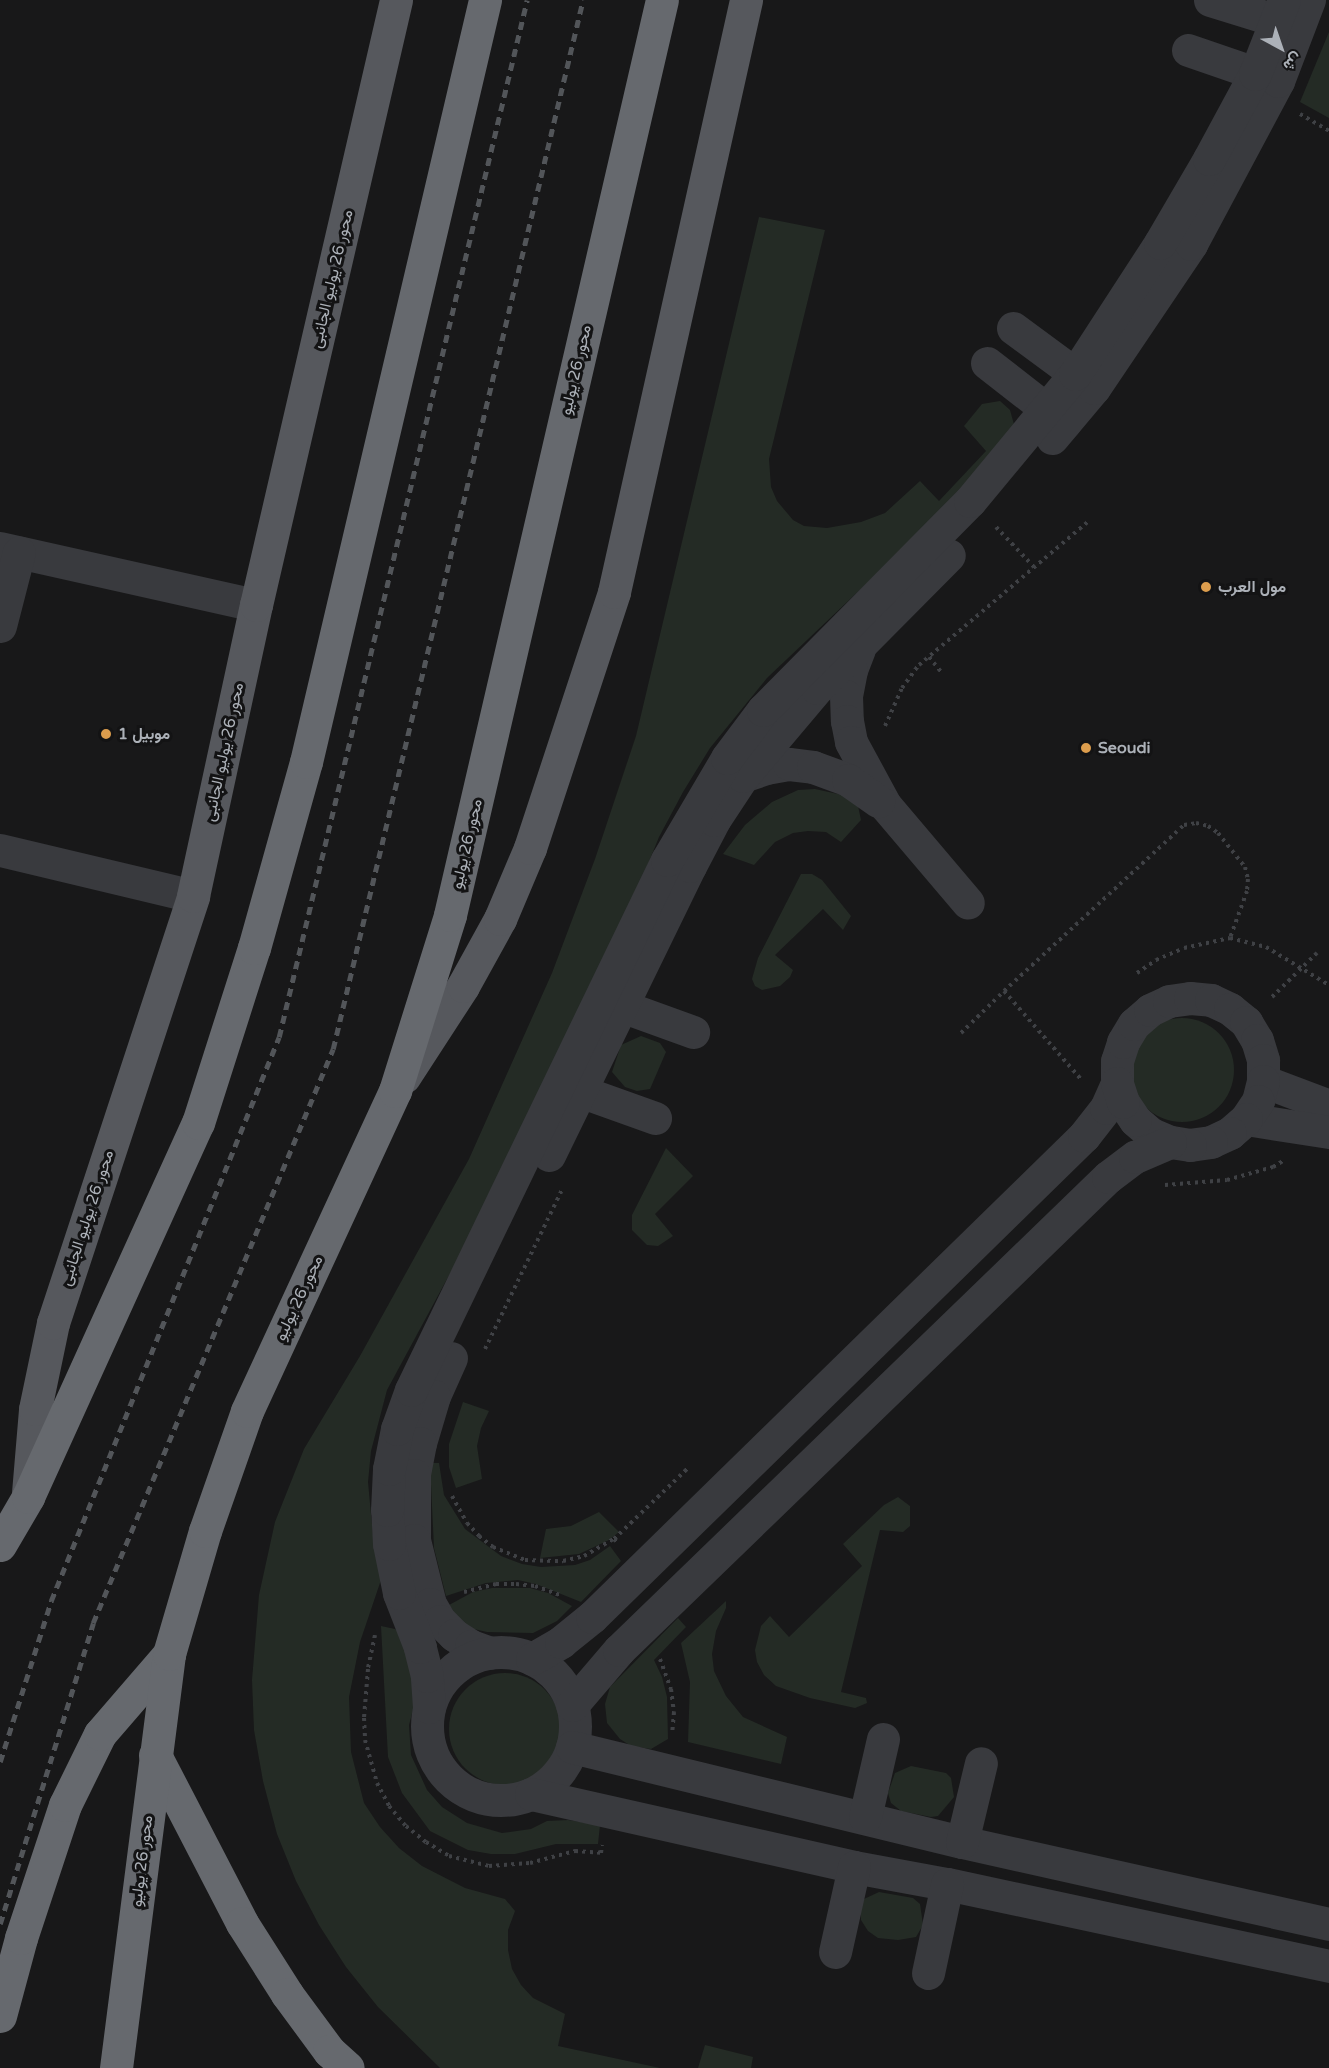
<!DOCTYPE html>
<meta charset="utf-8">
<style>
body{margin:0}
#map{position:relative;width:1329px;height:2068px;overflow:hidden;background:#181819;font-family:"Varela Round",Vazirmatn,sans-serif}
div>[style]{position:absolute}
.green>*{inset:0;background:#242b25}
.round{border-radius:50%}
.path>*{height:4px;margin-top:-2px;transform-origin:0;background:repeating-linear-gradient(90deg,#3f4145 0 3px,transparent 0 7.5px)}
.minor>*{height:33px;margin:-16.5px;padding:0 16.5px;transform-origin:16.5px;border-radius:16.5px;background:#393a3e}
.minor>.ring{margin:-16.5px;padding:0;box-sizing:content-box;background:none;border:33px solid #393a3e;border-radius:50%}
.major>*{height:33px;margin:-16.5px;padding:0 16.5px;transform-origin:16.5px;border-radius:16.5px;background:#56585d}
.highway>*{height:33px;margin:-16.5px;padding:0 16.5px;transform-origin:16.5px;border-radius:16.5px;background:#66696e}
.rail>*{height:4.5px;margin-top:-2.25px;transform-origin:0;background:repeating-linear-gradient(90deg,#525559 0 8px,transparent 0 14px)}
.dots>*{width:16px;height:16px;translate:-50% -50%;box-sizing:border-box;border:3px solid #131314;border-radius:50%}
span{translate:-50% -50%;white-space:nowrap;text-align:center;line-height:1.15;-webkit-text-stroke:6px #131314;paint-order:stroke}
.street-label{font-size:16px;color:#acb1b8}
.poi-label{font-size:16px;color:#acb1b8;font-weight:700}
.left{translate:0 -50%;text-align:left}
.north{position:absolute;left:1251px;top:18px;width:60px;height:60px;-webkit-text-stroke:4px #131314;paint-order:stroke;rotate:140deg;font-size:16px;font-weight:700;line-height:24px;text-align:center;color:#acb1b8}
.north::after{content:'';display:block;margin:auto;width:21px;height:27px;background:#acb1b8;clip-path:polygon(50% 0,100% 100%,50% 72%,0 100%)}
</style>
<div id="map">
<div class="green">
<div style="clip-path:polygon(1329px 32px,1329px 118px,1300px 102px)"></div>
<div style="clip-path:polygon(759px 217px,825px 230px,769px 459px,771px 487px,777px 501px,793px 520px,804px 526px,827px 528px,861px 522px,885px 513px,920px 481px,939px 501px,986px 451px,964px 426px,982px 404px,1000px 401px,1010px 410px,1015px 428px,1007px 444px,904px 548px,767px 678px,710px 748px,683px 792px,659px 837px,640px 884px,454px 1266px,387px 1390px,371px 1451px,368px 1482px,374px 1546px,382px 1577px,360px 1642px,349px 1697px,351px 1752px,364px 1803px,380px 1827px,399px 1848px,422px 1866px,465px 1888px,505px 1899px,515px 1911px,508px 1930px,508px 1950px,512px 1969px,521px 1985px,533px 1998px,565px 2014px,558px 2046px,660px 2068px,440px 2068px,378px 2007px,346px 1967px,319px 1925px,296px 1881px,277px 1834px,263px 1781px,254px 1730px,252px 1680px,259px 1595px,275px 1522px,304px 1449px,360px 1356px,469px 1159px,552px 973px,595px 859px,636px 736px)"></div>
<div style="clip-path:polygon(815px 789px,847px 796px,858px 806px,861px 820px,841px 842px,826px 832px,808px 831px,793px 833px,775px 842px,754px 865px,723px 854px,745px 825px,772px 802px,798px 790px)"></div>
<div style="clip-path:polygon(801px 874px,812px 874px,822px 880px,851px 916px,843px 930px,823px 909px,775px 955px,793px 970px,790px 977px,780px 986px,762px 990px,755px 986px,752px 979px,758px 958px)"></div>
<div class="round" style="left:1130px;top:1018px;width:104px;height:104px"></div>
<div style="clip-path:polygon(641px 1036px,660px 1043px,666px 1052px,650px 1089px,637px 1091px,625px 1087px,612px 1072px,621px 1045px)"></div>
<div style="clip-path:polygon(666px 1148px,693px 1176px,655px 1214px,673px 1236px,658px 1246px,647px 1245px,632px 1230px,632px 1215px)"></div>
<div style="clip-path:polygon(463px 1402px,489px 1411px,481px 1428px,477px 1446px,482px 1479px,456px 1488px,449px 1467px,449px 1444px)"></div>
<div style="clip-path:polygon(430px 1463px,439px 1463px,444px 1495px,465px 1529px,501px 1556px,522px 1564px,541px 1567px,575px 1565px,590px 1560px,610px 1546px,621px 1561px,581px 1602px,536px 1584px,518px 1580px,486px 1583px,446px 1596px,434px 1548px)"></div>
<div style="clip-path:polygon(898px 1497px,910px 1506px,910px 1526px,903px 1532px,880px 1530px,841px 1692px,866px 1698px,867px 1703px,855px 1708px,810px 1698px,776px 1686px,764px 1675px,757px 1662px,755px 1650px,761px 1626px,770px 1616px,789px 1637px,862px 1566px,843px 1544px,884px 1505px)"></div>
<div style="clip-path:polygon(599px 1512px,619px 1532px,609px 1540px,579px 1554px,540px 1558px,546px 1529px,571px 1526px)"></div>
<div style="clip-path:polygon(492px 1588px,530px 1588px,548px 1593px,572px 1606px,557px 1621px,533px 1633px,487px 1632px,465px 1627px,449px 1605px,473px 1592px)"></div>
<div style="clip-path:polygon(726px 1601px,726px 1608px,716px 1631px,712px 1654px,714px 1671px,726px 1696px,743px 1717px,787px 1737px,781px 1764px,688px 1742px,690px 1682px,681px 1643px)"></div>
<div style="clip-path:polygon(678px 1618px,686px 1627px,654px 1660px,662px 1677px,667px 1697px,668px 1739px,651px 1749px,631px 1746px,620px 1739px,607px 1723px,605px 1704px,610px 1687px)"></div>
<div style="clip-path:polygon(381px 1626px,395px 1629px,404px 1638px,419px 1687px,409px 1725px,411px 1755px,427px 1790px,442px 1807px,467px 1823px,502px 1833px,531px 1829px,547px 1821px,568px 1820px,600px 1825px,598px 1844px,556px 1844px,515px 1854px,491px 1854px,468px 1850px,430px 1831px,402px 1793px,388px 1757px)"></div>
<div class="round" style="left:449px;top:1673px;width:112px;height:112px"></div>
<div style="clip-path:polygon(911px 1766px,946px 1773px,951px 1778px,954px 1797px,938px 1816px,931px 1817px,901px 1811px,891px 1803px,888px 1793px,895px 1773px)"></div>
<div style="clip-path:polygon(879px 1892px,913px 1898px,920px 1904px,923px 1925px,916px 1937px,898px 1940px,878px 1938px,868px 1931px,861px 1920px,861px 1906px,864px 1899px)"></div>
<div style="clip-path:polygon(705px 2045px,753px 2057px,751px 2068px,698px 2068px)"></div>
</div>
<div class="path">
<div style="left:1300px;top:114px;width:34px;rotate:30deg"></div>
<div style="left:996px;top:527px;width:57px;rotate:46.4deg"></div>
<div style="left:929px;top:657px;width:21px;rotate:51deg"></div>
<div style="left:885px;top:726px;width:42px;rotate:-65.9deg"></div>
<div style="left:902px;top:688px;width:29px;rotate:-54deg"></div>
<div style="left:919px;top:665px;width:223px;rotate:-40.3deg"></div>
<div style="left:1137px;top:973px;width:23px;rotate:-34deg"></div>
<div style="left:1156px;top:960px;width:30px;rotate:-23deg"></div>
<div style="left:1184px;top:948px;width:47px;rotate:-12.3deg"></div>
<div style="left:1230px;top:938px;width:37px;rotate:14deg"></div>
<div style="left:1266px;top:947px;width:74px;rotate:31.1deg"></div>
<div style="left:1004px;top:991px;width:245px;rotate:-42.7deg"></div>
<div style="left:1184px;top:825px;width:12px;rotate:-9deg"></div>
<div style="left:1196px;top:823px;width:12px;rotate:14deg"></div>
<div style="left:1208px;top:826px;width:12px;rotate:35deg"></div>
<div style="left:1218px;top:833px;width:43px;rotate:51.5deg"></div>
<div style="left:1245px;top:867px;width:12px;rotate:76deg"></div>
<div style="left:1248px;top:879px;width:12px;rotate:95deg"></div>
<div style="left:1247px;top:891px;width:50px;rotate:109.9deg"></div>
<div style="left:1272px;top:997px;width:63px;rotate:-44.4deg"></div>
<div style="left:961px;top:1033px;width:60px;rotate:-44.3deg"></div>
<div style="left:1004px;top:991px;width:116px;rotate:48.9deg"></div>
<div style="left:1165px;top:1185px;width:62px;rotate:-4.6deg"></div>
<div style="left:1227px;top:1180px;width:48px;rotate:-15.8deg"></div>
<div style="left:1273px;top:1167px;width:12px;rotate:-31deg"></div>
<div style="left:485px;top:1349px;width:179px;rotate:-64.2deg"></div>
<div style="left:452px;top:1496px;width:31px;rotate:61deg"></div>
<div style="left:467px;top:1523px;width:18px;rotate:47deg"></div>
<div style="left:479px;top:1536px;width:18px;rotate:38deg"></div>
<div style="left:493px;top:1547px;width:35px;rotate:22deg"></div>
<div style="left:525px;top:1560px;width:38px;rotate:2deg"></div>
<div style="left:563px;top:1561px;width:22px;rotate:-13deg"></div>
<div style="left:584px;top:1556px;width:34px;rotate:-30deg"></div>
<div style="left:614px;top:1539px;width:4px;rotate:45deg"></div>
<div style="left:614px;top:1539px;width:104px;rotate:-43.8deg"></div>
<div style="left:464px;top:1592px;width:33px;rotate:-14deg"></div>
<div style="left:496px;top:1584px;width:20px"></div>
<div style="left:516px;top:1584px;width:19px;rotate:6deg"></div>
<div style="left:535px;top:1586px;width:29px;rotate:20deg"></div>
<div style="left:375px;top:1635px;width:35px;rotate:102deg"></div>
<div style="left:368px;top:1669px;width:49px;rotate:94.7deg"></div>
<div style="left:364px;top:1718px;width:22px;rotate:87deg"></div>
<div style="left:365px;top:1740px;width:45px;rotate:74.4deg"></div>
<div style="left:377px;top:1783px;width:26px;rotate:62deg"></div>
<div style="left:389px;top:1806px;width:26px;rotate:50deg"></div>
<div style="left:406px;top:1826px;width:26px;rotate:39deg"></div>
<div style="left:426px;top:1842px;width:27px;rotate:31deg"></div>
<div style="left:449px;top:1856px;width:41px;rotate:14deg"></div>
<div style="left:489px;top:1866px;width:41px;rotate:-4.2deg"></div>
<div style="left:530px;top:1863px;width:47px;rotate:-14.9deg"></div>
<div style="left:575px;top:1851px;width:26px;rotate:4deg"></div>
<div style="left:601px;top:1853px;width:8px;rotate:-83deg"></div>
<div style="left:660px;top:1659px;width:32px;rotate:70deg"></div>
<div style="left:671px;top:1689px;width:23px;rotate:83deg"></div>
<div style="left:674px;top:1712px;width:22px;rotate:95deg"></div>
</div>
<div class="minor">
<div style="left:1210px;top:0;width:91px;rotate:17.2deg"></div>
<div style="left:1188px;top:50px;width:92px;rotate:19deg"></div>
<div style="left:1013px;top:328px;width:99px;rotate:36.4deg"></div>
<div style="left:987px;top:363px;width:98px;rotate:37.9deg"></div>
<div style="left:1052px;top:438px;width:65px;rotate:-50deg"></div>
<div style="left:1094px;top:388px;width:174px;rotate:-56deg"></div>
<div style="left:1191px;top:244px;width:185px;rotate:-61.9deg"></div>
<div style="left:1278px;top:81px;width:87px;rotate:-69.1deg"></div>
<div style="left:0;top:548px;width:262px;rotate:12.6deg"></div>
<div style="left:0;top:626px;width:76px;rotate:-75.6deg"></div>
<div style="left:859px;top:649px;width:22px;rotate:111deg"></div>
<div style="left:851px;top:670px;width:26px;rotate:101deg"></div>
<div style="left:846px;top:696px;width:25px;rotate:88deg"></div>
<div style="left:847px;top:721px;width:21px;rotate:79deg"></div>
<div style="left:851px;top:742px;width:72px;rotate:61.6deg"></div>
<div style="left:885px;top:805px;width:128px;rotate:49.7deg"></div>
<div style="left:743px;top:776px;width:24px;rotate:-19deg"></div>
<div style="left:766px;top:768px;width:23px;rotate:-10deg"></div>
<div style="left:789px;top:764px;width:24px;rotate:7deg"></div>
<div style="left:813px;top:767px;width:37px;rotate:20deg"></div>
<div style="left:848px;top:780px;width:37px;rotate:35deg"></div>
<div style="left:0;top:850px;width:198px;rotate:13.4deg"></div>
<div style="left:602px;top:999px;width:97px;rotate:19.9deg"></div>
<div style="left:1263px;top:1081px;width:71px;rotate:20.7deg"></div>
<div style="left:560px;top:1084px;width:101px;rotate:19.7deg"></div>
<div style="left:1246px;top:1119px;width:84px;rotate:8.9deg"></div>
<div style="left:549px;top:1155px;width:322px;rotate:-64deg"></div>
<div style="left:690px;top:866px;width:52px;rotate:-62.4deg"></div>
<div style="left:714px;top:820px;width:53px;rotate:-56.6deg"></div>
<div style="left:743px;top:776px;width:115px;rotate:-49.9deg"></div>
<div style="left:817px;top:688px;width:187px;rotate:-45.2deg"></div>
<div style="left:451px;top:1358px;width:42px;rotate:114.1deg"></div>
<div style="left:434px;top:1396px;width:49px;rotate:106.6deg"></div>
<div style="left:420px;top:1443px;width:33px;rotate:101deg"></div>
<div style="left:414px;top:1475px;width:65px;rotate:90deg"></div>
<div style="left:414px;top:1540px;width:66px;rotate:76deg"></div>
<div style="left:430px;top:1604px;width:20px;rotate:60deg"></div>
<div style="left:440px;top:1621px;width:20px;rotate:45deg"></div>
<div style="left:454px;top:1635px;width:20px;rotate:33deg"></div>
<div style="left:471px;top:1646px;width:20px;rotate:20deg"></div>
<div class="ring" style="left:427px;top:1652px;width:115px;height:115px"></div>
<div style="left:532px;top:1659px;width:34px;rotate:-30deg"></div>
<div style="left:561px;top:1642px;width:40px;rotate:-39deg"></div>
<div style="left:592px;top:1617px;width:688px;rotate:-44.35deg"></div>
<div style="left:1084px;top:1136px;width:36px;rotate:-52deg"></div>
<div style="left:1106px;top:1108px;width:27px;rotate:-66deg"></div>
<div style="left:1117px;top:1083px;width:22px;rotate:-90deg"></div>
<div style="left:1117px;top:1061px;width:20px;rotate:-72deg"></div>
<div style="left:1123px;top:1042px;width:21px;rotate:-59deg"></div>
<div style="left:1134px;top:1024px;width:21px;rotate:-41deg"></div>
<div style="left:1150px;top:1010px;width:21px;rotate:-25deg"></div>
<div style="left:1169px;top:1001px;width:21px;rotate:-8deg"></div>
<div style="left:1190px;top:998px;width:21px;rotate:5deg"></div>
<div style="left:1211px;top:1000px;width:21px;rotate:25deg"></div>
<div style="left:1230px;top:1009px;width:21px;rotate:39deg"></div>
<div style="left:1246px;top:1022px;width:21px;rotate:59deg"></div>
<div style="left:1257px;top:1040px;width:21px;rotate:73deg"></div>
<div style="left:1263px;top:1060px;width:21px;rotate:90deg"></div>
<div style="left:1263px;top:1081px;width:21px;rotate:104deg"></div>
<div style="left:1258px;top:1101px;width:22px;rotate:124deg"></div>
<div style="left:1246px;top:1119px;width:21px;rotate:139deg"></div>
<div style="left:1230px;top:1133px;width:21px;rotate:155deg"></div>
<div style="left:1211px;top:1142px;width:21px;rotate:172deg"></div>
<div style="left:1190px;top:1145px;width:20px;rotate:-171deg"></div>
<div style="left:1170px;top:1142px;width:21px;rotate:-157deg"></div>
<div style="left:1151px;top:1134px;width:21px;rotate:-139deg"></div>
<div style="left:1135px;top:1120px;width:22px;rotate:-124deg"></div>
<div style="left:1123px;top:1102px;width:20px;rotate:-108deg"></div>
<div style="left:572px;top:1705px;width:72px;rotate:-49.5deg"></div>
<div style="left:619px;top:1650px;width:680px;rotate:-44.05deg"></div>
<div style="left:1108px;top:1177px;width:34px;rotate:-37deg"></div>
<div style="left:1135px;top:1157px;width:38px;rotate:-23deg"></div>
<div style="left:429px;top:1707px;width:31px;rotate:-94deg"></div>
<div style="left:427px;top:1676px;width:30px;rotate:-104deg"></div>
<div style="left:420px;top:1647px;width:58px;rotate:-111.3deg"></div>
<div style="left:399px;top:1593px;width:50px;rotate:-101.5deg"></div>
<div style="left:389px;top:1544px;width:34px;rotate:-93deg"></div>
<div style="left:387px;top:1510px;width:41px;rotate:-87.2deg"></div>
<div style="left:389px;top:1469px;width:41px;rotate:-78.7deg"></div>
<div style="left:397px;top:1429px;width:41px;rotate:-70.3deg"></div>
<div style="left:411px;top:1390px;width:589px;rotate:-64.22deg"></div>
<div style="left:667px;top:860px;width:118px;rotate:-59.5deg"></div>
<div style="left:727px;top:758px;width:60px;rotate:-53.1deg"></div>
<div style="left:763px;top:710px;width:294px;rotate:-45.3deg"></div>
<div style="left:970px;top:501px;width:165px;rotate:-50.4deg"></div>
<div style="left:1075px;top:374px;width:156px;rotate:-57deg"></div>
<div style="left:1160px;top:243px;width:97px;rotate:-59.7deg"></div>
<div style="left:1209px;top:159px;width:97px;rotate:-61.6deg"></div>
<div style="left:1255px;top:74px;width:79px;rotate:-68.6deg"></div>
<div style="left:572px;top:1747px;width:401px;rotate:13.7deg"></div>
<div style="left:962px;top:1842px;width:376px;rotate:12.6deg"></div>
<div style="left:531px;top:1794px;width:331px;rotate:12.7deg"></div>
<div style="left:854px;top:1867px;width:95px;rotate:10.4deg"></div>
<div style="left:947px;top:1884px;width:391px;rotate:12.1deg"></div>
<div style="left:865px;top:1817px;width:80px;rotate:-77deg"></div>
<div style="left:962px;top:1842px;width:81px;rotate:-76.5deg"></div>
<div style="left:835px;top:1952px;width:87px;rotate:-77.4deg"></div>
<div style="left:928px;top:1973px;width:91px;rotate:-77.9deg"></div>
</div>
<div class="major">
<div style="left:404px;top:1077px;width:108px;rotate:-57deg"></div>
<div style="left:463px;top:986px;width:77px;rotate:-61.1deg"></div>
<div style="left:500px;top:919px;width:77px;rotate:-67.1deg"></div>
<div style="left:530px;top:848px;width:269px;rotate:-71.8deg"></div>
<div style="left:614px;top:592px;width:607px;rotate:-77.43deg"></div>
<div style="left:28px;top:1493px;width:84px;rotate:-85.2deg"></div>
<div style="left:35px;top:1409px;width:88px;rotate:-78.2deg"></div>
<div style="left:53px;top:1323px;width:449px;rotate:-71.8deg"></div>
<div style="left:193px;top:896px;width:298px;rotate:-77.8deg"></div>
<div style="left:256px;top:605px;width:621px;rotate:-76.97deg"></div>
</div>
<div class="highway">
<div style="left:0;top:1545px;width:56px;rotate:-59.7deg"></div>
<div style="left:28px;top:1497px;width:411px;rotate:-65.6deg"></div>
<div style="left:198px;top:1123px;width:184px;rotate:-72.3deg"></div>
<div style="left:254px;top:948px;width:193px;rotate:-74.4deg"></div>
<div style="left:306px;top:762px;width:783px;rotate:-76.78deg"></div>
<div style="left:155px;top:1755px;width:189px;rotate:62.6deg"></div>
<div style="left:242px;top:1923px;width:84px;rotate:57.6deg"></div>
<div style="left:287px;top:1994px;width:71px;rotate:53.6deg"></div>
<div style="left:329px;top:2051px;width:25px;rotate:42deg"></div>
<div style="left:0;top:2016px;width:81px;rotate:-74.9deg"></div>
<div style="left:21px;top:1938px;width:140px;rotate:-71.7deg"></div>
<div style="left:65px;top:1805px;width:79px;rotate:-63.8deg"></div>
<div style="left:100px;top:1734px;width:106px;rotate:-49.2deg"></div>
<div style="left:116px;top:2068px;width:417px;rotate:-82.7deg"></div>
<div style="left:169px;top:1654px;width:128px;rotate:-73.7deg"></div>
<div style="left:205px;top:1531px;width:127px;rotate:-70.7deg"></div>
<div style="left:247px;top:1411px;width:353px;rotate:-65.2deg"></div>
<div style="left:395px;top:1091px;width:184px;rotate:-72.6deg"></div>
<div style="left:450px;top:915px;width:939px;rotate:-76.96deg"></div>
</div>
<div class="rail">
<div style="left:0;top:1762px;width:169px;rotate:-72.4deg"></div>
<div style="left:51px;top:1601px;width:608px;rotate:-67.99deg"></div>
<div style="left:279px;top:1037px;width:1066px;rotate:-76.55deg"></div>
<div style="left:0;top:1924px;width:315px;rotate:-72.8deg"></div>
<div style="left:93px;top:1623px;width:622px;rotate:-67.31deg"></div>
<div style="left:333px;top:1049px;width:1078px;rotate:-76.6deg"></div>
</div>
<div class="dots">
<div style="left:1206px;top:587px;background:#dc9d4d"></div>
<div style="left:106px;top:734px;background:#dc9d4d"></div>
<div style="left:1086px;top:748px;background:#dc9d4d"></div>
</div>
<div class="street-label">
<span style="left:332px;top:279px;rotate:-77deg">محور 26 يوليو الجانبى</span>
<span style="left:576px;top:370px;rotate:-77deg">محور 26 يوليو</span>
<span style="left:224px;top:752px;rotate:-78deg">محور 26 يوليو الجانبى</span>
<span style="left:467px;top:844px;rotate:-77deg">محور 26 يوليو</span>
<span style="left:87px;top:1218px;rotate:-72deg">محور 26 يوليو الجانبى</span>
<span style="left:299px;top:1298px;rotate:-65deg">محور 26 يوليو</span>
<span style="left:142px;top:1861px;rotate:-83deg">محور 26 يوليو</span>
</div>
<div class="poi-label">
<span class="left" style="left:1218px;top:587px">مول العرب</span>
<span class="left" style="left:118px;top:734px">موبيل 1</span>
<span class="left" style="left:1098px;top:748px">Seoudi</span>
</div>
<div class="north">ش</div>
</div>
